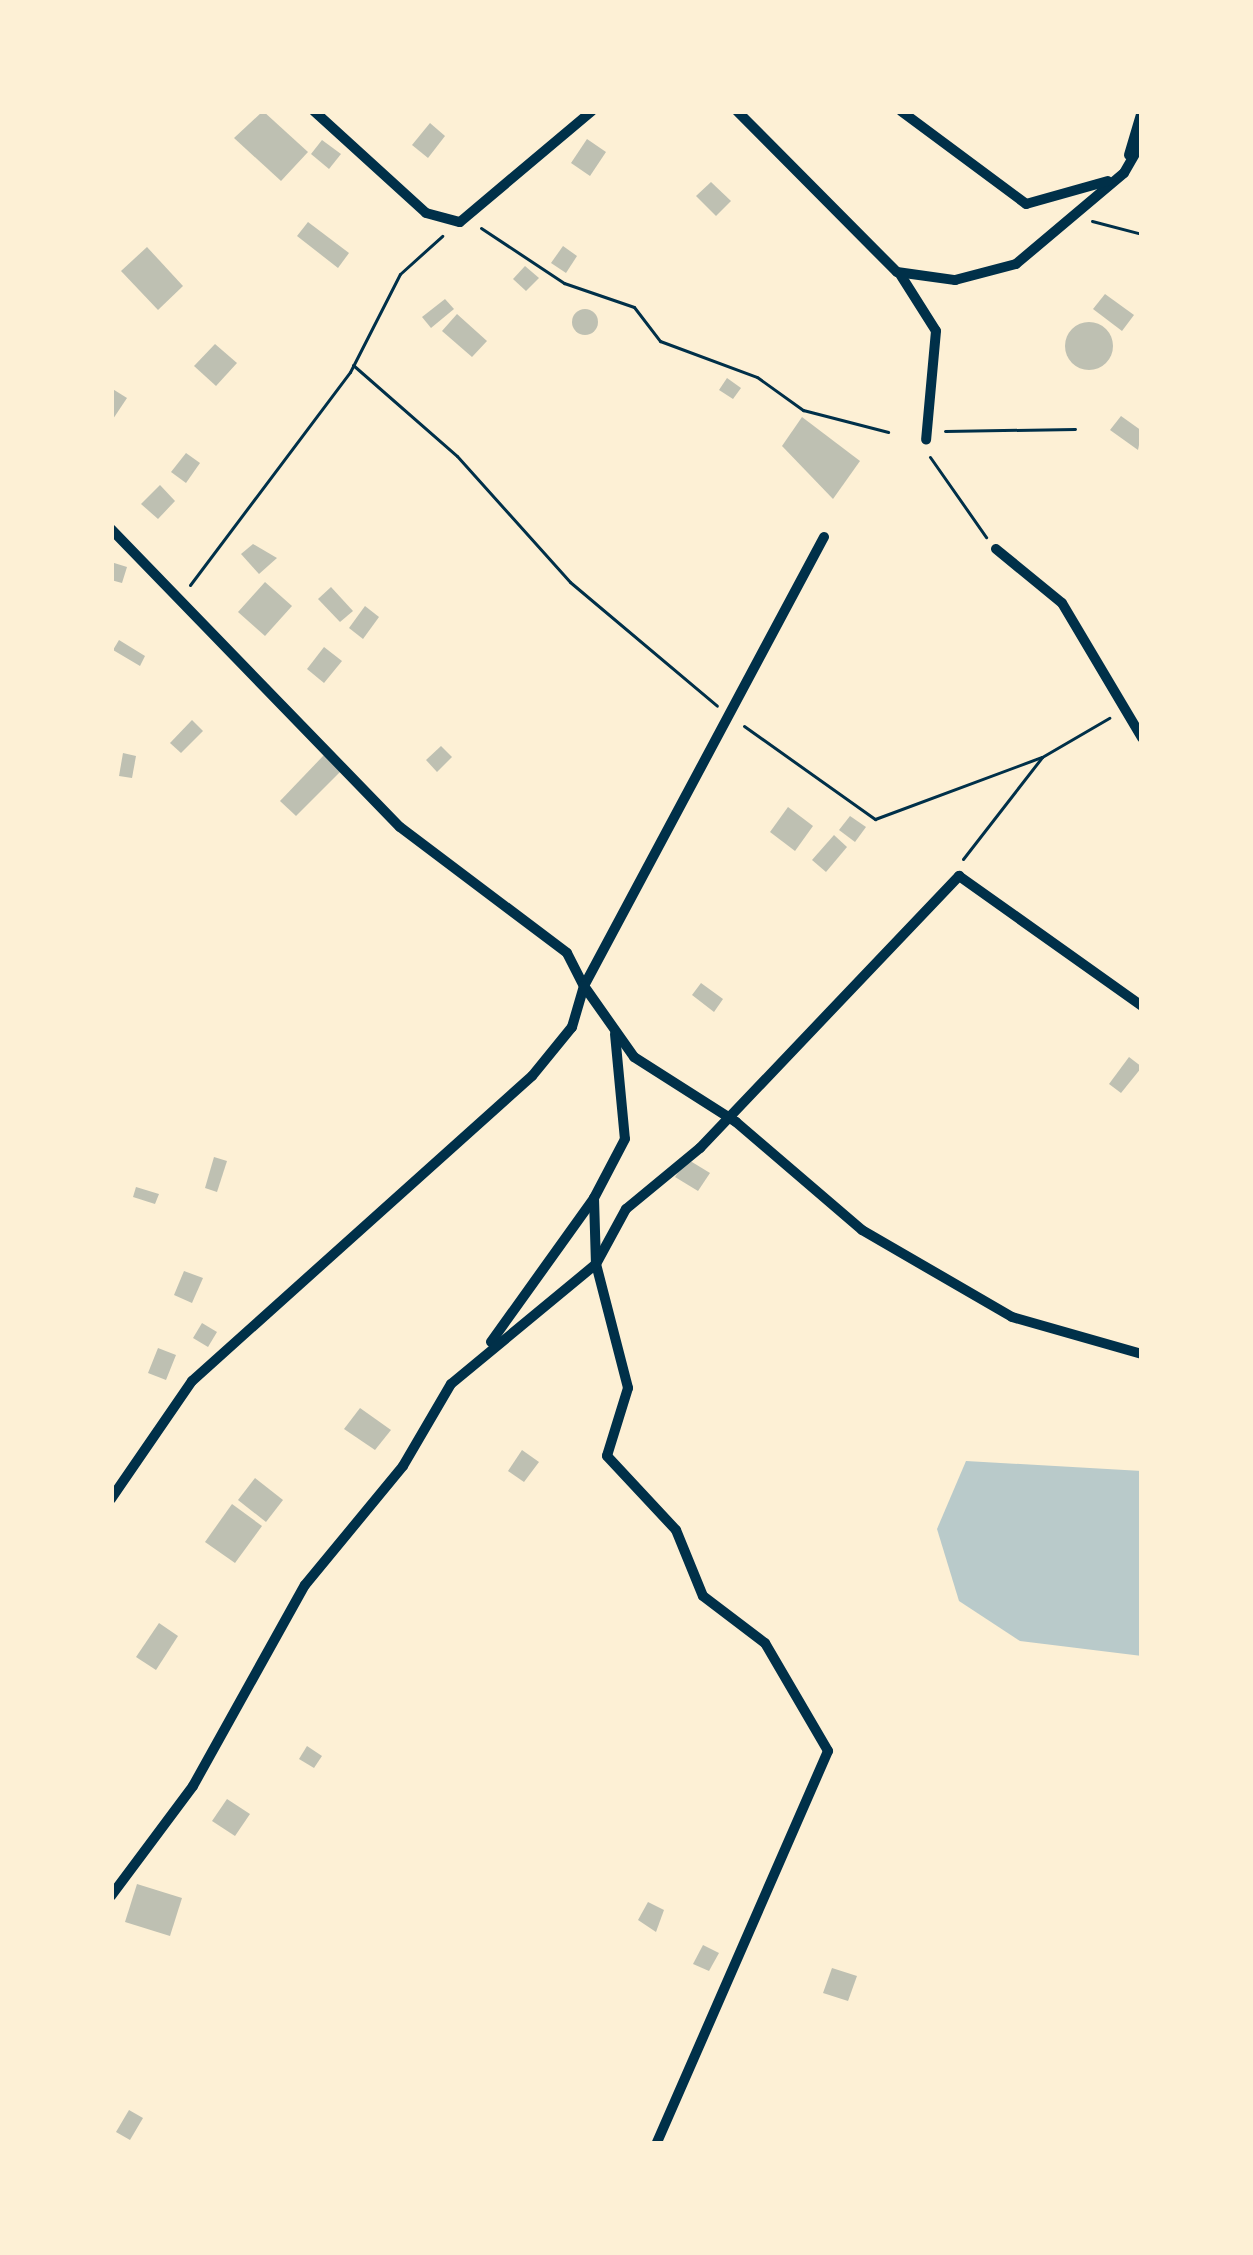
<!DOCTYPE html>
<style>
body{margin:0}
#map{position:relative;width:1253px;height:2255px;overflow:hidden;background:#fdf0d5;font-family:Cabin,sans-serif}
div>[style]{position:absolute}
.green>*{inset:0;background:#b9caca}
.building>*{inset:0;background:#bec0b2}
.round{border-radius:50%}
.path>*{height:3px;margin:-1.5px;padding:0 1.5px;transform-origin:1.5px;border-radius:1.5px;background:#003049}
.minor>*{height:10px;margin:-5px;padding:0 5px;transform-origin:5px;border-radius:5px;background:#003049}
span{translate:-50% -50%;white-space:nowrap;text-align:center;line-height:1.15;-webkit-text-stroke:12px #fdf0d5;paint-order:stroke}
.frame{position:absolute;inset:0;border:114px solid #fdf0d5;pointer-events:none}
</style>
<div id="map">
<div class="green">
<div style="clip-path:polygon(966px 1461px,1142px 1471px,1142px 1656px,1020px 1641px,959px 1601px,937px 1529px)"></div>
</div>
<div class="building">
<div style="clip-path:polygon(263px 111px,308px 152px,281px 181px,234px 138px)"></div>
<div style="clip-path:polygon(430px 123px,445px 136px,428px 158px,412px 145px)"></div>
<div style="clip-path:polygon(587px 139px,606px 152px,590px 176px,571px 163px)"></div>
<div style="clip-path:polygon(322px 140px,341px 154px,329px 169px,311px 154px)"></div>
<div style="clip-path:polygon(711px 182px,731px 201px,716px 216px,696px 196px)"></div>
<div style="clip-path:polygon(308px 222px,349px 253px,338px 268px,297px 236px)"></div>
<div style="clip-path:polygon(563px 246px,577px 256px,566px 273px,551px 263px)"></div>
<div style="clip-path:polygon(147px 247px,183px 286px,158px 310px,121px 271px)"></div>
<div style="clip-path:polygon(525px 266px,539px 278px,526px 291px,513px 279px)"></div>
<div style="clip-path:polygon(1105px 294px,1134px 315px,1122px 331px,1093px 309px)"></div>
<div style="clip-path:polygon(445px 299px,454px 309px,431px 328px,422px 317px)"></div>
<div class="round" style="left:572px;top:309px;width:26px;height:26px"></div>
<div style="clip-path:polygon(457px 314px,487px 341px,472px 357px,442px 331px)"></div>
<div class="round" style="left:1065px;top:322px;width:48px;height:48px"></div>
<div style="clip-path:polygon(215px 344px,237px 363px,216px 386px,194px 366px)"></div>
<div style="clip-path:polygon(727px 378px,741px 388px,733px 399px,719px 390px)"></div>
<div style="clip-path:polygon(111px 388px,127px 398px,111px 422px)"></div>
<div style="clip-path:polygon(1121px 416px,1142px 431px,1138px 450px,1110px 430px)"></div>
<div style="clip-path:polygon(802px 417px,860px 461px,833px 499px,782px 446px)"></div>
<div style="clip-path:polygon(186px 453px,200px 463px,186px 483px,171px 472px)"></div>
<div style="clip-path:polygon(160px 485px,175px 501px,158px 519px,141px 504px)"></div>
<div style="clip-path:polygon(253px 544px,277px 558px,259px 574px,241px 554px)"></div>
<div style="clip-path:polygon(111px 562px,127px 567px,122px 583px,111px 580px)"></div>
<div style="clip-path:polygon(265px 582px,292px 606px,265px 636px,238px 612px)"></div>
<div style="clip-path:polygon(331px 587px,353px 611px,340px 622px,318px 599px)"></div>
<div style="clip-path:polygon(365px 606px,379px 617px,363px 639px,349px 628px)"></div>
<div style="clip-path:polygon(119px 640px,145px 656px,140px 666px,113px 650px)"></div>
<div style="clip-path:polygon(324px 647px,342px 661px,324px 683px,307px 669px)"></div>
<div style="clip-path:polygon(192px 720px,203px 731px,181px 753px,170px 743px)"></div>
<div style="clip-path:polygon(441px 746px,452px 757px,437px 772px,426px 760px)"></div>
<div style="clip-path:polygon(123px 753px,136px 756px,132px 778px,119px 776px)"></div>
<div style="clip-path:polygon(324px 755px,341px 771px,296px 816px,280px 801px)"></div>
<div style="clip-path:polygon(788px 807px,813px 826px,795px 851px,770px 832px)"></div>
<div style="clip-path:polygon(850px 816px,866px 827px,855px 842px,839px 830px)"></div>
<div style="clip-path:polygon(834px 835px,847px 847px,826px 872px,812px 860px)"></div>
<div style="clip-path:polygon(701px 983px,723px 999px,714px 1012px,692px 995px)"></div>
<div style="clip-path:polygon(1129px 1057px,1142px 1067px,1121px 1093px,1109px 1084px)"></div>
<div style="clip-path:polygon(214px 1157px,227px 1161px,217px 1192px,205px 1188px)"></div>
<div style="clip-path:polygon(687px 1159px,710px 1173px,698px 1191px,675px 1177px)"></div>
<div style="clip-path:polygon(136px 1187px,159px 1194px,155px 1204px,133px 1197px)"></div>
<div style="clip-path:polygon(184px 1271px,203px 1278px,192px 1303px,174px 1295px)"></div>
<div style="clip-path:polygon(202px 1323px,217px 1332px,208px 1347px,193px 1338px)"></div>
<div style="clip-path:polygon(158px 1348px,176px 1355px,166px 1380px,148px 1373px)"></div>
<div style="clip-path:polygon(360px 1408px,391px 1430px,375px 1450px,344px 1429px)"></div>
<div style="clip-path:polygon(522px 1450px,539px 1462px,524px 1482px,508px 1471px)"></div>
<div style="clip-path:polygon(255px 1478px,283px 1500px,266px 1522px,238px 1500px)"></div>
<div style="clip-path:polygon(232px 1504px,262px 1526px,235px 1563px,205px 1542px)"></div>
<div style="clip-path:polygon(159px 1623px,178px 1636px,156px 1670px,136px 1657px)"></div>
<div style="clip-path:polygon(307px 1746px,322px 1756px,314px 1768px,299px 1759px)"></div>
<div style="clip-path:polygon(227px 1799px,250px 1814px,235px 1836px,212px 1821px)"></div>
<div style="clip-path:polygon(137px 1884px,182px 1898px,170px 1936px,125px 1922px)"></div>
<div style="clip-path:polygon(648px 1902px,664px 1910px,656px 1932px,638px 1920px)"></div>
<div style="clip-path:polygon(703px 1945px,719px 1953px,709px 1971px,693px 1964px)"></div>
<div style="clip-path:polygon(832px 1968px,857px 1976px,848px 2001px,823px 1993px)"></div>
<div style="clip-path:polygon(129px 2110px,143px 2118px,130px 2140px,116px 2132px)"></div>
</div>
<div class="path">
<div style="left:1092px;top:221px;width:52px;rotate:14.6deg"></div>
<div style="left:481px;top:228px;width:100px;rotate:33.5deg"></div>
<div style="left:564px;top:283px;width:74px;rotate:18.9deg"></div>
<div style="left:634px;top:307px;width:43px;rotate:52.6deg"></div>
<div style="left:660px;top:341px;width:103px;rotate:20.4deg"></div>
<div style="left:757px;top:377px;width:57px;rotate:35.7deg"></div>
<div style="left:803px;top:410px;width:88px;rotate:14.5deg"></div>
<div style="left:353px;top:365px;width:138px;rotate:41.2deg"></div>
<div style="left:457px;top:456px;width:169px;rotate:48.1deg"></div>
<div style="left:570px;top:582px;width:192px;rotate:40.1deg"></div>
<div style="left:945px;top:431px;width:130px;rotate:-0.9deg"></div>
<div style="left:930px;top:457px;width:98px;rotate:55deg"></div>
<div style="left:190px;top:585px;width:266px;rotate:-53.1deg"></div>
<div style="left:350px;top:372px;width:110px;rotate:-63deg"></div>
<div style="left:400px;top:274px;width:57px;rotate:-42.1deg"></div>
<div style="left:744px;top:726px;width:161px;rotate:35.4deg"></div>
<div style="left:875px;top:819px;width:178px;rotate:-20.4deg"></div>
<div style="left:963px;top:859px;width:129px;rotate:-52.2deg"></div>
<div style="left:1042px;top:757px;width:78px;rotate:-30.2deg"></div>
</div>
<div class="minor">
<div style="left:314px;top:111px;width:151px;rotate:42.3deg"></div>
<div style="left:426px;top:213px;width:35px;rotate:15deg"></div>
<div style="left:460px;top:222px;width:172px;rotate:-40.1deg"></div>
<div style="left:737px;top:111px;width:227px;rotate:45.2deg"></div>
<div style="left:897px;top:272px;width:59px;rotate:7.9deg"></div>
<div style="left:955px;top:280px;width:63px;rotate:-14.7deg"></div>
<div style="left:1016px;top:264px;width:141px;rotate:-40.1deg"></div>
<div style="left:1124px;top:173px;width:36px;rotate:-60deg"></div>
<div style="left:901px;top:111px;width:156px;rotate:36.6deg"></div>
<div style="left:1026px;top:204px;width:85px;rotate:-15.7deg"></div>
<div style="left:1129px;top:155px;width:46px;rotate:-73.5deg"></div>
<div style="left:900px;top:274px;width:67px;rotate:57.7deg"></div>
<div style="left:936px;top:331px;width:109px;rotate:95.2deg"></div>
<div style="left:111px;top:529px;width:415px;rotate:45.9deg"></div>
<div style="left:400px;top:827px;width:209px;rotate:37deg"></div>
<div style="left:567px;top:953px;width:37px;rotate:63deg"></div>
<div style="left:584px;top:986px;width:43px;rotate:106.3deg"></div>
<div style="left:572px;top:1027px;width:63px;rotate:129.2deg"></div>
<div style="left:532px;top:1076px;width:457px;rotate:138.1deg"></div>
<div style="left:192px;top:1381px;width:143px;rotate:124.5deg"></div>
<div style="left:824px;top:537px;width:509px;rotate:118.13deg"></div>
<div style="left:584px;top:986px;width:87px;rotate:54.8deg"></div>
<div style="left:634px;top:1057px;width:121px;rotate:32.5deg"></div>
<div style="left:736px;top:1122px;width:166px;rotate:40.6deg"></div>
<div style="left:862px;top:1230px;width:173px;rotate:30.1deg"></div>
<div style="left:1012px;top:1317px;width:135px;rotate:15.9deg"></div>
<div style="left:996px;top:549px;width:85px;rotate:39.3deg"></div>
<div style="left:1062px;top:603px;width:157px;rotate:59.3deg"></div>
<div style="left:615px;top:1034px;width:105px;rotate:84.6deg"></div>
<div style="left:625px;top:1139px;width:67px;rotate:117.7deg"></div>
<div style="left:594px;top:1198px;width:66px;rotate:88.3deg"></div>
<div style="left:596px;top:1264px;width:128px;rotate:75.5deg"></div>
<div style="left:628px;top:1388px;width:71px;rotate:107.2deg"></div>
<div style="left:607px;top:1456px;width:101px;rotate:47deg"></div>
<div style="left:676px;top:1530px;width:71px;rotate:67.8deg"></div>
<div style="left:703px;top:1596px;width:78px;rotate:37.2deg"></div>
<div style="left:765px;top:1643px;width:125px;rotate:59.7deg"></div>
<div style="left:828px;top:1751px;width:429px;rotate:113.6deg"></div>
<div style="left:491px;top:1342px;width:177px;rotate:-54.4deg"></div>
<div style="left:111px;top:1896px;width:137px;rotate:-53.3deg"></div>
<div style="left:193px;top:1786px;width:230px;rotate:-60.9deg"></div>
<div style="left:305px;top:1585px;width:154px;rotate:-50.5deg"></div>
<div style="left:403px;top:1466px;width:95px;rotate:-59.7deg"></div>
<div style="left:451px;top:1384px;width:188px;rotate:-39.6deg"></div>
<div style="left:596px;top:1264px;width:63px;rotate:-61.4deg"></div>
<div style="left:626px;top:1209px;width:96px;rotate:-39.5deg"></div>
<div style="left:700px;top:1148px;width:376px;rotate:-46.4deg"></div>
<div style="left:959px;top:876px;width:224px;rotate:35.4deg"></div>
</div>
<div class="frame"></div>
</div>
